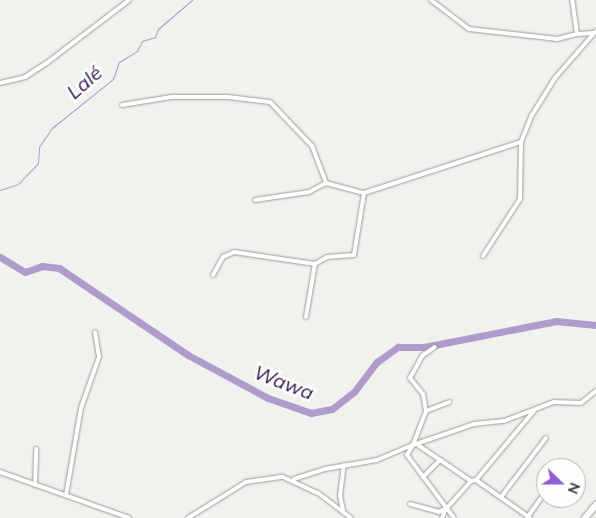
<!DOCTYPE html>
<meta charset="utf-8">
<style>
body{margin:0}
#map{position:relative;width:596px;height:518px;overflow:hidden;background:#eff2ed;font-family:Mulish,sans-serif}
div>[style]{position:absolute}
.stream>*{height:1px;margin:-0.5px;padding:0 0.5px;transform-origin:0.5px;border-radius:0.5px;background:#af9bcc}
.river>*{height:7px;margin:-3.5px;padding:0 3.5px;transform-origin:3.5px;border-radius:3.5px;background:#af9bcc}
.roads{filter:drop-shadow(0 0 1px #9a9c97) drop-shadow(0 0 1px #9a9c97)}
.minor>*{height:4px;margin:-2px;padding:0 2px;transform-origin:2px;border-radius:2px;background:#fff}
.trunk>*{height:5.5px;margin:-2.75px;padding:0 2.75px;transform-origin:2.75px;border-radius:2.75px;background:#fff}
span{translate:-50% -50%;white-space:nowrap;text-align:center;line-height:1.15;-webkit-text-stroke:5px #fdfffc;paint-order:stroke}
.water-label{font-size:20px;color:#361a55;font-style:italic}
.north{position:absolute;left:536px;top:458px;width:50px;height:50px;box-sizing:border-box;background:#fdfffc;border:1px solid #afb1ae;border-radius:50%;rotate:112deg;font-size:14px;font-weight:700;line-height:20px;text-align:center;color:#3a3b39}
.north::after{content:'';display:block;margin:auto;width:18px;height:22px;background:#935bd4;clip-path:polygon(50% 0,100% 100%,50% 72%,0 100%)}
</style>
<div id="map">
<div class="stream">
<div style="left:0;top:190px;width:19px;rotate:-18deg"></div>
<div style="left:18px;top:184px;width:29px;rotate:-46deg"></div>
<div style="left:38px;top:163px;width:16px;rotate:-86deg"></div>
<div style="left:39px;top:147px;width:23px;rotate:-56deg"></div>
<div style="left:52px;top:128px;width:78px;rotate:-38.8deg"></div>
<div style="left:113px;top:79px;width:18px;rotate:-71deg"></div>
<div style="left:119px;top:62px;width:21px;rotate:-31deg"></div>
<div style="left:137px;top:51px;width:11px;rotate:-63deg"></div>
<div style="left:142px;top:41px;width:14px;rotate:-17deg"></div>
<div style="left:155px;top:37px;width:9px;rotate:-69deg"></div>
<div style="left:158px;top:29px;width:45px;rotate:-40.5deg"></div>
</div>
<div class="river">
<div style="left:0;top:257px;width:29px;rotate:31deg"></div>
<div style="left:25px;top:272px;width:18px;rotate:-19deg"></div>
<div style="left:42px;top:266px;width:17px;rotate:7deg"></div>
<div style="left:59px;top:268px;width:156px;rotate:34deg"></div>
<div style="left:188px;top:355px;width:91px;rotate:28.3deg"></div>
<div style="left:268px;top:398px;width:46px;rotate:19.2deg"></div>
<div style="left:311px;top:413px;width:21px;rotate:-11deg"></div>
<div style="left:332px;top:409px;width:28px;rotate:-38deg"></div>
<div style="left:354px;top:392px;width:38px;rotate:-53deg"></div>
<div style="left:377px;top:362px;width:26px;rotate:-36deg"></div>
<div style="left:398px;top:347px;width:26px"></div>
<div style="left:424px;top:347px;width:135px;rotate:-11.1deg"></div>
<div style="left:556px;top:321px;width:40px;rotate:5.7deg"></div>
</div>
<div class="roads">
<div class="minor">
<div style="left:431px;top:0;width:48px;rotate:37.3deg"></div>
<div style="left:469px;top:29px;width:89px;rotate:6.5deg"></div>
<div style="left:557px;top:39px;width:21px;rotate:-14deg"></div>
<div style="left:577px;top:34px;width:34px;rotate:-98deg"></div>
<div style="left:577px;top:34px;width:16px;rotate:-4deg"></div>
<div style="left:0;top:83px;width:26px;rotate:-13deg"></div>
<div style="left:25px;top:77px;width:27px;rotate:-33deg"></div>
<div style="left:48px;top:62px;width:102px;rotate:-37.4deg"></div>
<div style="left:122px;top:105px;width:50px;rotate:-9.3deg"></div>
<div style="left:171px;top:97px;width:57px"></div>
<div style="left:228px;top:97px;width:42px;rotate:6.8deg"></div>
<div style="left:270px;top:102px;width:61px;rotate:46.3deg"></div>
<div style="left:312px;top:146px;width:40px;rotate:69deg"></div>
<div style="left:326px;top:183px;width:39px;rotate:15deg"></div>
<div style="left:364px;top:193px;width:165px;rotate:-18deg"></div>
<div style="left:255px;top:200px;width:55px;rotate:-8.4deg"></div>
<div style="left:309px;top:192px;width:19px;rotate:-28deg"></div>
<div style="left:483px;top:256px;width:68px;rotate:-57deg"></div>
<div style="left:520px;top:199px;width:57px;rotate:-89deg"></div>
<div style="left:521px;top:142px;width:29px;rotate:-68deg"></div>
<div style="left:532px;top:115px;width:44px;rotate:-58.1deg"></div>
<div style="left:555px;top:78px;width:62px;rotate:-48.9deg"></div>
<div style="left:213px;top:275px;width:21px;rotate:-61deg"></div>
<div style="left:223px;top:257px;width:12px;rotate:-24deg"></div>
<div style="left:234px;top:252px;width:82px;rotate:8.4deg"></div>
<div style="left:315px;top:264px;width:14px;rotate:-30deg"></div>
<div style="left:327px;top:257px;width:27px;rotate:-4deg"></div>
<div style="left:354px;top:255px;width:63px;rotate:-80.8deg"></div>
<div style="left:306px;top:317px;width:54px;rotate:-80.4deg"></div>
<div style="left:426px;top:411px;width:25px;rotate:-21deg"></div>
<div style="left:418px;top:445px;width:64px;rotate:34.2deg"></div>
<div style="left:0;top:472px;width:137px;rotate:19.6deg"></div>
<div style="left:423px;top:477px;width:24px;rotate:-45deg"></div>
<div style="left:294px;top:479px;width:33px;rotate:-18deg"></div>
<div style="left:325px;top:469px;width:53px;rotate:-9.8deg"></div>
<div style="left:377px;top:460px;width:39px;rotate:-23deg"></div>
<div style="left:413px;top:445px;width:36px;rotate:-69deg"></div>
<div style="left:426px;top:411px;width:17px;rotate:-100deg"></div>
<div style="left:423px;top:394px;width:21px;rotate:-129deg"></div>
<div style="left:410px;top:378px;width:26px;rotate:-61deg"></div>
<div style="left:423px;top:355px;width:14px;rotate:-34deg"></div>
<div style="left:476px;top:480px;width:90px;rotate:-50deg"></div>
<div style="left:35px;top:485px;width:36px;rotate:-88deg"></div>
<div style="left:66px;top:495px;width:88px;rotate:-80.2deg"></div>
<div style="left:81px;top:408px;width:54px;rotate:-70.6deg"></div>
<div style="left:99px;top:357px;width:25px;rotate:-99deg"></div>
<div style="left:501px;top:497px;width:74px;rotate:-52.7deg"></div>
<div style="left:410px;top:504px;width:30px;rotate:15deg"></div>
<div style="left:439px;top:512px;width:7px;rotate:-27deg"></div>
<div style="left:343px;top:510px;width:14px;rotate:-102deg"></div>
<div style="left:340px;top:496px;width:31px;rotate:-83deg"></div>
<div style="left:188px;top:518px;width:68px;rotate:-31.8deg"></div>
<div style="left:246px;top:482px;width:37px;rotate:-8deg"></div>
<div style="left:283px;top:477px;width:38px;rotate:25deg"></div>
<div style="left:318px;top:493px;width:41px;rotate:37.1deg"></div>
<div style="left:442px;top:518px;width:9px;rotate:-69deg"></div>
<div style="left:445px;top:510px;width:39px;rotate:-48deg"></div>
<div style="left:471px;top:481px;width:5px;rotate:-11deg"></div>
<div style="left:476px;top:480px;width:66px;rotate:35.1deg"></div>
<div style="left:454px;top:518px;width:79px;rotate:-126.7deg"></div>
<div style="left:407px;top:455px;width:12px;rotate:-59deg"></div>
<div style="left:413px;top:445px;width:65px;rotate:-19deg"></div>
<div style="left:474px;top:424px;width:30px;rotate:-6deg"></div>
<div style="left:504px;top:421px;width:53px;rotate:-20.8deg"></div>
<div style="left:554px;top:402px;width:27px;rotate:2deg"></div>
<div style="left:581px;top:403px;width:19px;rotate:-39deg"></div>
<div style="left:527px;top:518px;width:33px;rotate:-55deg"></div>
</div>
<div class="trunk">
<div style="left:585px;top:518px;width:17px;rotate:-50deg"></div>
</div>
</div>
<div class="water-label">
<span style="left:84px;top:82px;rotate:-41deg">Lalé</span>
<span style="left:284px;top:382px;rotate:21deg">Wawa</span>
</div>
<div class="north">N</div>
</div>
